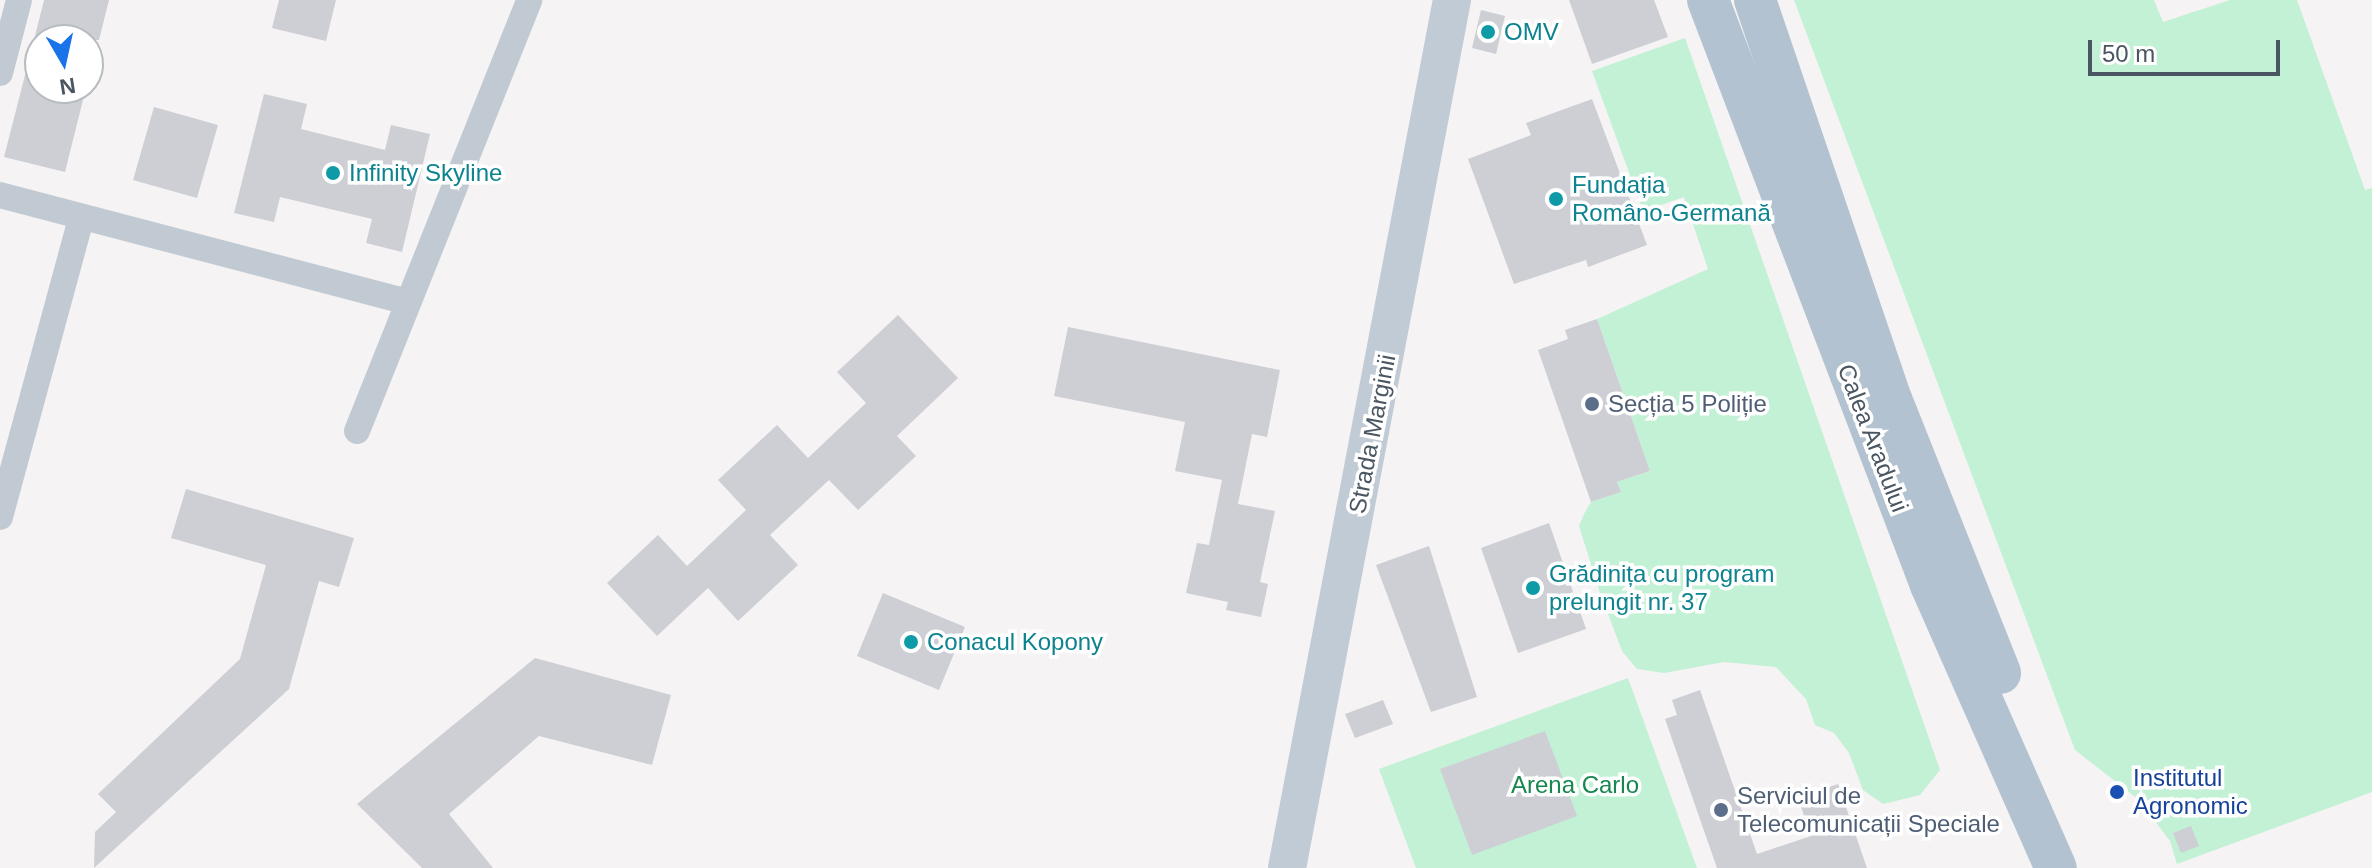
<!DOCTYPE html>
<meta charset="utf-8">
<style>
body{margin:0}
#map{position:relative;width:2372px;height:868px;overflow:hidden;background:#f5f3f3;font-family:Helvetica,sans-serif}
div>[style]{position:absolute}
.green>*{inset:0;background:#c3f1d5}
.building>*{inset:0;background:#cdcfd5}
.street>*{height:26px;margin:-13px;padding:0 13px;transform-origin:13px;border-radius:13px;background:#c1cad2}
.secondary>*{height:38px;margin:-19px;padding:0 19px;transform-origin:19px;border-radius:19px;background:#c1cbd6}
.primary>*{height:42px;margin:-21px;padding:0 21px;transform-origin:21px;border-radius:21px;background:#b3c2d1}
.dots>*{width:22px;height:22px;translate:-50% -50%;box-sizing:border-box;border:4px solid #fff;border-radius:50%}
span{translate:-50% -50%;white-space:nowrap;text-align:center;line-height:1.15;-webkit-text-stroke:7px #fff;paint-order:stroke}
.culture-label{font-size:24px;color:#0d838f}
.left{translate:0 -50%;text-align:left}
.service-label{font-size:24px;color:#4e5e75}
.street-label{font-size:24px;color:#4a5661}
.transit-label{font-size:24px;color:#164399}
.park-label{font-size:24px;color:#17864f}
.north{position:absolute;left:24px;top:24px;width:80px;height:80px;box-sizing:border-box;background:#fff;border:2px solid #b7bbc0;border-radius:50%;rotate:171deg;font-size:22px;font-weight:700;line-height:32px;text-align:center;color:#4a5661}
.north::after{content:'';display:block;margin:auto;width:28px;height:36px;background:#1a73e8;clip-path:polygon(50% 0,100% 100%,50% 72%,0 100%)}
.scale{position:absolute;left:2088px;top:40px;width:192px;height:36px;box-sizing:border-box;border:4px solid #4a5661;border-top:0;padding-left:10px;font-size:24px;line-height:28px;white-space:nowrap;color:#4a5661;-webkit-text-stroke:6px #fff;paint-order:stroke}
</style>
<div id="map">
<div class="green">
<div style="clip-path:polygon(1794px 0,2154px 0,2163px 22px,2230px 0,2297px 0,2365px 190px,2372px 188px,2372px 792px,2177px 864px,2170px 841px,2138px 799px,2075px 750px)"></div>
<div style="clip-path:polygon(1685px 38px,1940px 770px,1920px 795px,1883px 804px,1863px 790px,1849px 753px,1834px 733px,1815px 725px,1806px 699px,1776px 667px,1724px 662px,1664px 673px,1637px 669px,1622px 651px,1600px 593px,1579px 526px,1584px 514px,1591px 502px,1620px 492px,1617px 482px,1650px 471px,1597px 319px,1708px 269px,1684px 197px,1643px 211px,1592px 71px)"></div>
<div style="clip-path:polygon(1628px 678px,1697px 868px,1416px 868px,1379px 769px)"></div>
</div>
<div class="building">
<div style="clip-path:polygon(44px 0,109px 0,99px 40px,34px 40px)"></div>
<div style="clip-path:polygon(279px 0,336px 0,326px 41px,272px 28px)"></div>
<div style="clip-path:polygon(1569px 0,1654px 0,1668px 37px,1592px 64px)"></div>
<div style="clip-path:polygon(1481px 10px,1505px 16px,1496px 54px,1472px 48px)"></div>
<div style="clip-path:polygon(33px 44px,40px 45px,40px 88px,86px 88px,65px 172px,4px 157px)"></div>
<div style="clip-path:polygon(264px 94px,307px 104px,301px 129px,385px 150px,391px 125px,430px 134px,402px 252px,366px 243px,372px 219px,280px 197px,274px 222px,234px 213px)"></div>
<div style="clip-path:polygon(1592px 99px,1647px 245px,1588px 267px,1586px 260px,1514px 284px,1468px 159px,1531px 135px,1526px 123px)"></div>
<div style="clip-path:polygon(154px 107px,218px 125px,197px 198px,133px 180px)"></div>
<div style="clip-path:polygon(898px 315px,958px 378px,897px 436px,916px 456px,858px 510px,829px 480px,770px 535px,798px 565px,738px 621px,708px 588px,657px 636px,607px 583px,658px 535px,687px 566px,746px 510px,718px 480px,777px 425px,808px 458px,866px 403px,837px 372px)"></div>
<div style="clip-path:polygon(1597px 319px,1650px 471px,1617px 482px,1621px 492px,1591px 502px,1538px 350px,1568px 339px,1565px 330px)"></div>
<div style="clip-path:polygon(1068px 327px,1280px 370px,1267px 437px,1252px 434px,1238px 504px,1275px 511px,1260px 582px,1268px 584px,1261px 617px,1226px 610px,1228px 602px,1186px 593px,1197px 543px,1209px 545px,1222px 480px,1175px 471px,1185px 422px,1054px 396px)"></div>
<div style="clip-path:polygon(186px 489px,354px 538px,339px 587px,319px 581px,289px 689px,94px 868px,95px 832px,116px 812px,98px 794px,240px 659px,266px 565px,171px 538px)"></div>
<div style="clip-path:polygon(1549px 523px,1586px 629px,1518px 653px,1481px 548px)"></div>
<div style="clip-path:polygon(1429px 546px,1477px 697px,1431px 712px,1376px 565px)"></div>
<div style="clip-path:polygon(883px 593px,965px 627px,939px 690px,857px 656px)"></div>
<div style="clip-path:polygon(535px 658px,671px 695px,652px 765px,539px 736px,449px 814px,493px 868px,422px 868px,357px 804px)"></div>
<div style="clip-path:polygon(1700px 690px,1757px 854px,1811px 836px,1798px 798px,1838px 784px,1867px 868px,1717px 868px,1665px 719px,1677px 715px,1672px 700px)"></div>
<div style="clip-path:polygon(1383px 700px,1393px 724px,1355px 738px,1345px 714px)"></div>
<div style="clip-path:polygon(1545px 731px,1577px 816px,1472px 855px,1440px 769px)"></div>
<div style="clip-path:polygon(2191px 826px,2199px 846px,2181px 853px,2173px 833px)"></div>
</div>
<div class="street">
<div style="left:0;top:73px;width:75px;rotate:-75.4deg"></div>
<div style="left:0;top:195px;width:422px;rotate:14.7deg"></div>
<div style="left:357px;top:431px;width:464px;rotate:-68.2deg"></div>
<div style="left:0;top:517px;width:310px;rotate:-74.8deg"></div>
</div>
<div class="secondary">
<div style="left:1287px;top:868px;width:884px;rotate:-79.24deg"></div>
</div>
<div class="primary">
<div style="left:1708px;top:0;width:626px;rotate:69.13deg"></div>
<div style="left:1931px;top:585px;width:309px;rotate:66.2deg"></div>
<div style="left:1755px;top:0;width:422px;rotate:71.2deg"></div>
<div style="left:1891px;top:399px;width:295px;rotate:68.3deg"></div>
</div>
<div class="dots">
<div style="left:1488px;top:32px;background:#0f9aa8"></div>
<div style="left:333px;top:173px;background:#0f9aa8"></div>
<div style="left:1556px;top:199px;background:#0f9aa8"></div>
<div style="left:1592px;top:404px;background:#5c6f8a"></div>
<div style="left:1533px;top:588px;background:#0f9aa8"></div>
<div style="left:911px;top:642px;background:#0f9aa8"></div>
<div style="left:2117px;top:792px;background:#1a4fb4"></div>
<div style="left:1721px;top:810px;background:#5c6f8a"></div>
</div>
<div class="culture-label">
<span class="left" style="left:1504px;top:32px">OMV</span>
<span class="left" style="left:349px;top:173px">Infinity Skyline</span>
<span class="left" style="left:1572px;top:199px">Fundația<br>Româno-Germană</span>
<span class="left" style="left:1549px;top:588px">Grădinița cu program<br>prelungit nr. 37</span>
<span class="left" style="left:927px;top:642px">Conacul Kopony</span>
</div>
<div class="service-label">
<span class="left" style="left:1608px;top:404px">Secția 5 Poliție</span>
<span class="left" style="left:1737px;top:810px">Serviciul de<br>Telecomunicații Speciale</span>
</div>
<div class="street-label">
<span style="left:1372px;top:434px;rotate:-79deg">Strada Marginii</span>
<span style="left:1873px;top:438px;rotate:69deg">Calea Aradului</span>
</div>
<div class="transit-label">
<span class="left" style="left:2133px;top:792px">Institutul<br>Agronomic</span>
</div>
<div class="park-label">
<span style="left:1575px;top:785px">Arena Carlo</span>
</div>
<div class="north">N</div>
<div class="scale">50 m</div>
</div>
